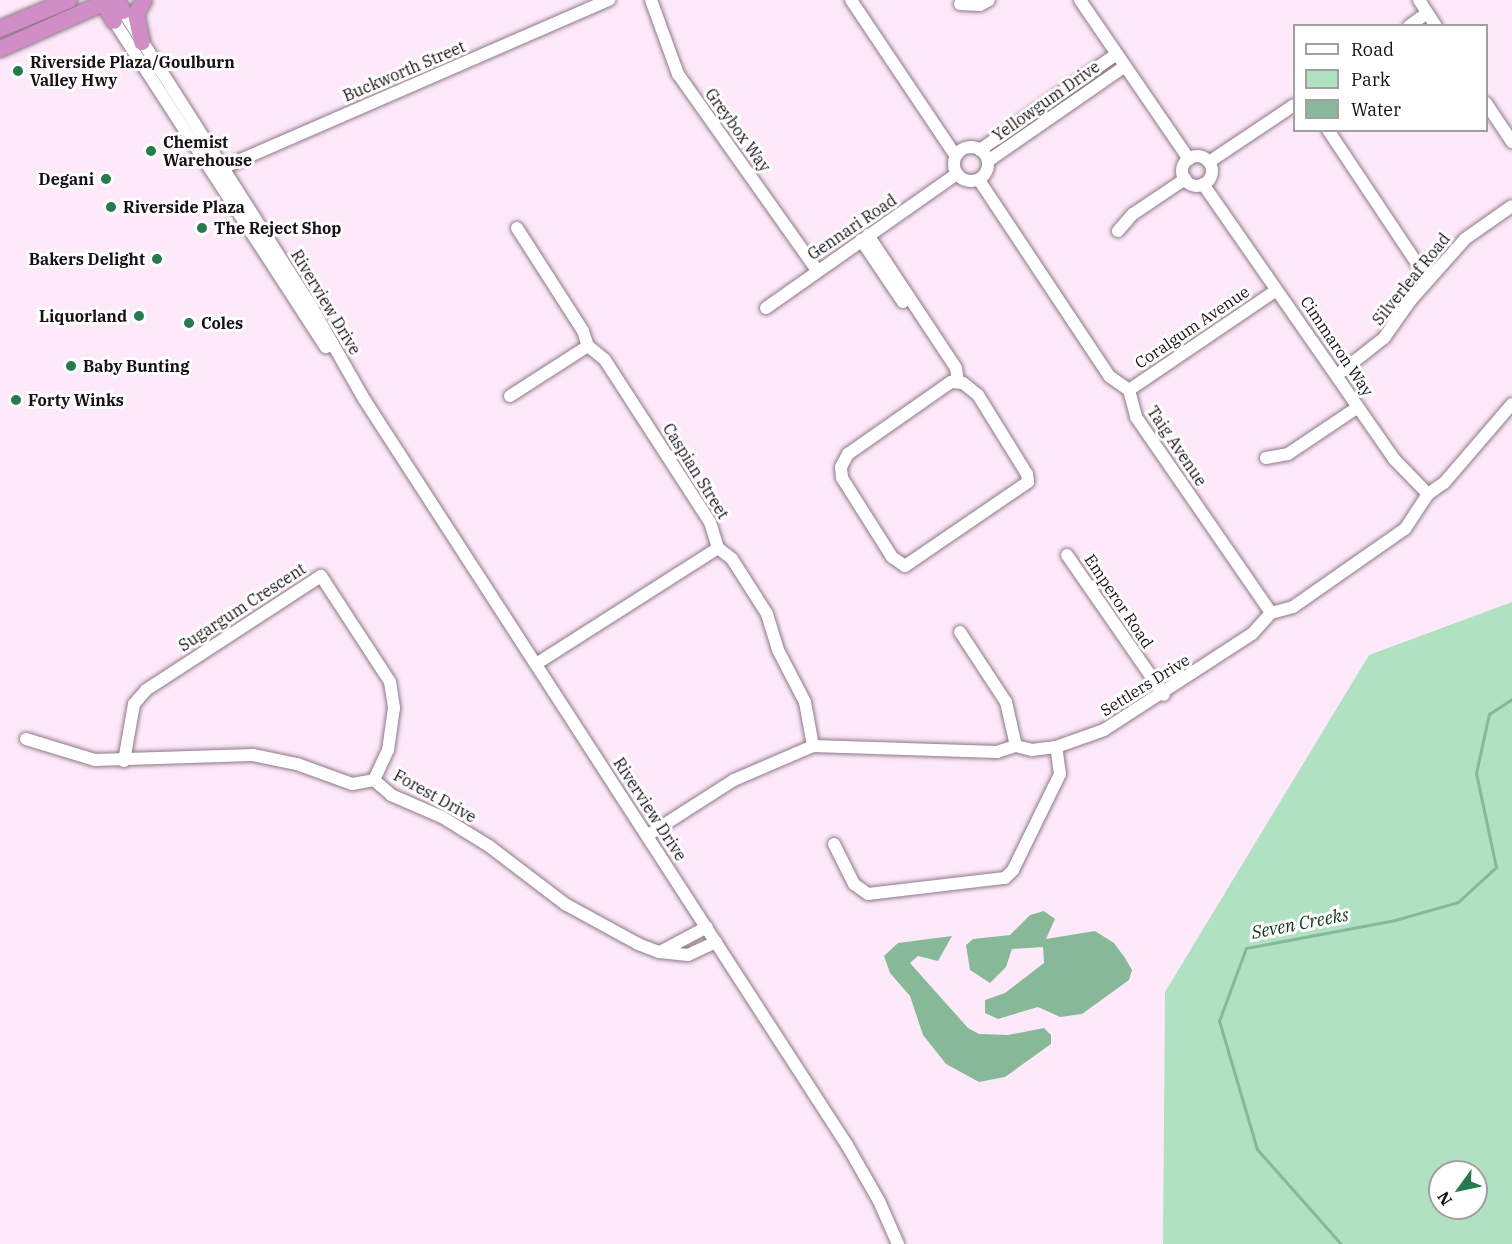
<!DOCTYPE html>
<style>
body{margin:0}
#map{position:relative;width:1512px;height:1244px;overflow:hidden;background:#fee9fa;font-family:"IBM Plex Serif",serif}
div>[style]{position:absolute}
.green>*{inset:0;background:#b0e1c0}
.water>*{inset:0;background:#87b998}
.stream>*{height:3px;margin:-1.5px;padding:0 1.5px;transform-origin:1.5px;border-radius:1.5px;background:#87b998}
.roads{filter:drop-shadow(0 0 2px #8c7988) drop-shadow(0 0 2px #8c7988)}
.minor>*{height:12px;margin:-6px;padding:0 6px;transform-origin:6px;border-radius:6px;background:#fff}
.minor>.ring{margin:-6px;padding:0;box-sizing:content-box;background:none;border:12px solid #fff;border-radius:50%}
.highway>*{height:16px;margin:-8px;padding:0 8px;transform-origin:8px;border-radius:8px;background:#d18dc6}
.dots>*{width:16px;height:16px;translate:-50% -50%;box-sizing:border-box;border:3px solid #fefefe;border-radius:50%}
span{translate:-50% -50%;white-space:nowrap;text-align:center;line-height:1.15;-webkit-text-stroke:6px #fefefe;paint-order:stroke}
.poi-label{font-size:16px;color:#171016;font-weight:700}
.left{translate:0 -50%;text-align:left}
.right{translate:-100% -50%;text-align:right}
.street-label{font-size:16px;color:#171016}
.water-label{font-size:18px;color:#0d351f;font-style:italic}
.legend{position:absolute;left:1293px;top:24px;width:195px;height:108px;box-sizing:border-box;background:#fefefe;border:2px solid #a29fa1;margin:0;padding:8px 10px;list-style:none;font-size:18px;color:#171016}
.legend li{display:flex;align-items:center;gap:12px;height:30px}
.legend b{width:30px;border:2px solid #a29fa1}
.north{position:absolute;left:1428px;top:1160px;width:60px;height:60px;box-sizing:border-box;background:#fefefe;border:2px solid #a29fa1;border-radius:50%;rotate:237deg;font-size:16px;font-weight:700;line-height:24px;text-align:center;color:#171016}
.north::after{content:'';display:block;margin:auto;width:21px;height:27px;background:#267a4d;clip-path:polygon(50% 0,100% 100%,50% 72%,0 100%)}
</style>
<div id="map">
<div class="green">
<div style="clip-path:polygon(evenodd,1512px 602px,1512px 1244px,1163px 1244px,1165px 992px,1369px 655px,1512px 602px,1440px 1172px,1476px 1172px,1476px 1208px,1440px 1208px,1440px 1172px)"></div>
</div>
<div class="water">
<div style="clip-path:polygon(1044px 911px,1055px 919px,1046px 939px,1095px 931px,1114px 943px,1125px 958px,1132px 970px,1129px 980px,1082px 1014px,1060px 1017px,1038px 1007px,998px 1019px,985px 1013px,985px 1000px,1005px 993px,1044px 963px,1043px 947px,1012px 949px,1006px 967px,990px 983px,970px 970px,966px 945px,973px 939px,1010px 935px,1030px 915px)"></div>
<div style="clip-path:polygon(952px 936px,938px 961px,918px 956px,910px 963px,968px 1028px,979px 1034px,1008px 1035px,1044px 1028px,1051px 1035px,1051px 1044px,1005px 1077px,979px 1082px,946px 1064px,923px 1035px,910px 996px,890px 973px,884px 956px,898px 943px)"></div>
</div>
<div class="stream">
<div style="left:1341px;top:1244px;width:127px;rotate:-131.5deg"></div>
<div style="left:1257px;top:1149px;width:134px;rotate:-106.5deg"></div>
<div style="left:1219px;top:1021px;width:78px;rotate:-69.7deg"></div>
<div style="left:1246px;top:948px;width:152px;rotate:-10.6deg"></div>
<div style="left:1395px;top:920px;width:66px;rotate:-15.9deg"></div>
<div style="left:1458px;top:902px;width:52px;rotate:-42.6deg"></div>
<div style="left:1496px;top:867px;width:96px;rotate:-102deg"></div>
<div style="left:1476px;top:773px;width:60px;rotate:-77.6deg"></div>
<div style="left:1489px;top:714px;width:27px;rotate:-33deg"></div>
</div>
<div class="roads">
<div class="minor">
<div style="left:651px;top:0;width:79px;rotate:70deg"></div>
<div style="left:678px;top:74px;width:240px;rotate:54.7deg"></div>
<div style="left:851px;top:0;width:188px;rotate:56.1deg"></div>
<div style="left:1080px;top:0;width:193px;rotate:55.6deg"></div>
<div style="left:1419px;top:0;width:31px;rotate:57deg"></div>
<div style="left:960px;top:4px;width:20px;rotate:3deg"></div>
<div style="left:980px;top:5px;width:10px;rotate:-29deg"></div>
<div style="left:123px;top:11px;width:350px;rotate:57.5deg"></div>
<div style="left:311px;top:306px;width:107px;rotate:60.3deg"></div>
<div style="left:364px;top:399px;width:889px;rotate:57.08deg"></div>
<div style="left:847px;top:1145px;width:64px;rotate:60.3deg"></div>
<div style="left:879px;top:1201px;width:47px;rotate:66.2deg"></div>
<div style="left:114px;top:21px;width:389px;rotate:57deg"></div>
<div style="left:1409px;top:26px;width:22px;rotate:-36deg"></div>
<div style="left:1486px;top:103px;width:47px;rotate:56.3deg"></div>
<div style="left:1328px;top:130px;width:180px;rotate:56.3deg"></div>
<div class="ring" style="left:954px;top:147px;width:22px;height:22px"></div>
<div style="left:980px;top:150px;width:165px;rotate:-35.1deg"></div>
<div class="ring" style="left:1182px;top:156px;width:18px;height:18px"></div>
<div style="left:988px;top:161px;width:165px;rotate:-34.7deg"></div>
<div style="left:1209px;top:162px;width:102px;rotate:-33.8deg"></div>
<div style="left:215px;top:171px;width:430px;rotate:-23.5deg"></div>
<div style="left:979px;top:180px;width:235px;rotate:56.4deg"></div>
<div style="left:1109px;top:376px;width:24px;rotate:35deg"></div>
<div style="left:1129px;top:390px;width:28px;rotate:75deg"></div>
<div style="left:1136px;top:417px;width:238px;rotate:55.4deg"></div>
<div style="left:1203px;top:184px;width:335px;rotate:55.2deg"></div>
<div style="left:1394px;top:459px;width:49px;rotate:45.8deg"></div>
<div style="left:517px;top:228px;width:122px;rotate:57.3deg"></div>
<div style="left:583px;top:331px;width:16px;rotate:72deg"></div>
<div style="left:588px;top:346px;width:22px;rotate:39deg"></div>
<div style="left:605px;top:360px;width:193px;rotate:57.1deg"></div>
<div style="left:710px;top:522px;width:27px;rotate:73deg"></div>
<div style="left:718px;top:548px;width:18px;rotate:38deg"></div>
<div style="left:732px;top:559px;width:65px;rotate:57.5deg"></div>
<div style="left:767px;top:614px;width:38px;rotate:73deg"></div>
<div style="left:778px;top:650px;width:59px;rotate:62.6deg"></div>
<div style="left:805px;top:702px;width:45px;rotate:79.7deg"></div>
<div style="left:1118px;top:231px;width:23px;rotate:-49deg"></div>
<div style="left:1133px;top:214px;width:63px;rotate:-33.9deg"></div>
<div style="left:868px;top:235px;width:159px;rotate:56.5deg"></div>
<div style="left:956px;top:368px;width:14px;rotate:82deg"></div>
<div style="left:861px;top:240px;width:75px;rotate:55.9deg"></div>
<div style="left:766px;top:308px;width:233px;rotate:-35.1deg"></div>
<div style="left:1337px;top:375px;width:60px;rotate:-38.2deg"></div>
<div style="left:1384px;top:338px;width:45px;rotate:-54.9deg"></div>
<div style="left:1410px;top:301px;width:83px;rotate:-48.4deg"></div>
<div style="left:1465px;top:239px;width:57px;rotate:-35.1deg"></div>
<div style="left:951px;top:382px;width:12px;rotate:5deg"></div>
<div style="left:963px;top:383px;width:19px;rotate:39deg"></div>
<div style="left:978px;top:395px;width:93px;rotate:58.2deg"></div>
<div style="left:1027px;top:474px;width:8px;rotate:83deg"></div>
<div style="left:1028px;top:482px;width:149px;rotate:145.7deg"></div>
<div style="left:905px;top:566px;width:16px;rotate:-145deg"></div>
<div style="left:892px;top:557px;width:93px;rotate:-122.3deg"></div>
<div style="left:842px;top:478px;width:11px;rotate:-95deg"></div>
<div style="left:841px;top:467px;width:15px;rotate:-62deg"></div>
<div style="left:848px;top:454px;width:126px;rotate:-35deg"></div>
<div style="left:1129px;top:390px;width:175px;rotate:-34.1deg"></div>
<div style="left:510px;top:396px;width:93px;rotate:-32.7deg"></div>
<div style="left:1266px;top:458px;width:22px;rotate:-10deg"></div>
<div style="left:1288px;top:454px;width:84px;rotate:-33.9deg"></div>
<div style="left:1067px;top:555px;width:170px;rotate:55.3deg"></div>
<div style="left:960px;top:632px;width:84px;rotate:56.7deg"></div>
<div style="left:1006px;top:702px;width:45px;rotate:77.2deg"></div>
<div style="left:536px;top:664px;width:216px;rotate:-32.5deg"></div>
<div style="left:26px;top:739px;width:72px;rotate:16.9deg"></div>
<div style="left:95px;top:760px;width:158px;rotate:-1.8deg"></div>
<div style="left:253px;top:755px;width:45px;rotate:11.6deg"></div>
<div style="left:297px;top:764px;width:59px;rotate:20deg"></div>
<div style="left:352px;top:784px;width:22px;rotate:-10deg"></div>
<div style="left:374px;top:780px;width:23px;rotate:41deg"></div>
<div style="left:391px;top:795px;width:56px;rotate:23.3deg"></div>
<div style="left:442px;top:817px;width:55px;rotate:31.7deg"></div>
<div style="left:489px;top:846px;width:96px;rotate:37.3deg"></div>
<div style="left:565px;top:904px;width:83px;rotate:28.7deg"></div>
<div style="left:638px;top:944px;width:22px;rotate:21deg"></div>
<div style="left:659px;top:952px;width:29px;rotate:6deg"></div>
<div style="left:688px;top:955px;width:31px;rotate:-25deg"></div>
<div style="left:124px;top:761px;width:58px;rotate:-80deg"></div>
<div style="left:134px;top:704px;width:18px;rotate:-49deg"></div>
<div style="left:146px;top:690px;width:209px;rotate:-33.1deg"></div>
<div style="left:321px;top:576px;width:126px;rotate:56.9deg"></div>
<div style="left:390px;top:682px;width:26px;rotate:81deg"></div>
<div style="left:394px;top:708px;width:42px;rotate:98.1deg"></div>
<div style="left:388px;top:750px;width:33px;rotate:115deg"></div>
<div style="left:648px;top:835px;width:102px;rotate:-32.6deg"></div>
<div style="left:734px;top:780px;width:86px;rotate:-23.3deg"></div>
<div style="left:813px;top:746px;width:184px;rotate:1.9deg"></div>
<div style="left:997px;top:752px;width:20px;rotate:-18deg"></div>
<div style="left:1016px;top:746px;width:16px;rotate:14deg"></div>
<div style="left:1032px;top:750px;width:24px;rotate:-7deg"></div>
<div style="left:1056px;top:747px;width:51px;rotate:-19.5deg"></div>
<div style="left:1104px;top:730px;width:176px;rotate:-33deg"></div>
<div style="left:1252px;top:634px;width:28px;rotate:-48deg"></div>
<div style="left:1271px;top:613px;width:23px;rotate:-15deg"></div>
<div style="left:1293px;top:607px;width:136px;rotate:-34.9deg"></div>
<div style="left:1405px;top:529px;width:42px;rotate:-56.7deg"></div>
<div style="left:1428px;top:494px;width:19px;rotate:-35deg"></div>
<div style="left:1444px;top:483px;width:104px;rotate:-49.3deg"></div>
<div style="left:834px;top:844px;width:45px;rotate:63.4deg"></div>
<div style="left:854px;top:884px;width:17px;rotate:36deg"></div>
<div style="left:868px;top:894px;width:138px;rotate:-6.7deg"></div>
<div style="left:1005px;top:878px;width:11px;rotate:-45deg"></div>
<div style="left:1013px;top:870px;width:107px;rotate:-63.9deg"></div>
<div style="left:1060px;top:774px;width:27px;rotate:-98deg"></div>
<div style="left:660px;top:952px;width:53px;rotate:-28deg"></div>
</div>
<div class="highway">
<div style="left:102px;top:0;width:24px;rotate:60deg"></div>
<div style="left:116px;top:0;width:13px;rotate:58deg"></div>
<div style="left:0;top:29px;width:75px;rotate:-22.8deg"></div>
<div style="left:142px;top:42px;width:29px;rotate:-102deg"></div>
<div style="left:136px;top:14px;width:16px;rotate:-60deg"></div>
<div style="left:0;top:49px;width:120px;rotate:-24deg"></div>
</div>
</div>
<div class="dots">
<div style="left:18px;top:71px;background:#267a4d"></div>
<div style="left:151px;top:151px;background:#267a4d"></div>
<div style="left:106px;top:179px;background:#267a4d"></div>
<div style="left:111px;top:207px;background:#267a4d"></div>
<div style="left:202px;top:228px;background:#267a4d"></div>
<div style="left:157px;top:259px;background:#267a4d"></div>
<div style="left:139px;top:316px;background:#267a4d"></div>
<div style="left:189px;top:323px;background:#267a4d"></div>
<div style="left:71px;top:366px;background:#267a4d"></div>
<div style="left:16px;top:400px;background:#267a4d"></div>
</div>
<div class="poi-label">
<span class="left" style="left:30px;top:71px">Riverside Plaza/Goulburn<br>Valley Hwy</span>
<span class="left" style="left:163px;top:151px">Chemist<br>Warehouse</span>
<span class="right" style="left:94px;top:179px">Degani</span>
<span class="left" style="left:123px;top:207px">Riverside Plaza</span>
<span class="left" style="left:214px;top:228px">The Reject Shop</span>
<span class="right" style="left:145px;top:259px">Bakers Delight</span>
<span class="right" style="left:127px;top:316px">Liquorland</span>
<span class="left" style="left:201px;top:323px">Coles</span>
<span class="left" style="left:83px;top:366px">Baby Bunting</span>
<span class="left" style="left:28px;top:400px">Forty Winks</span>
</div>
<div class="street-label">
<span style="left:404px;top:71px;rotate:-23deg">Buckworth Street</span>
<span style="left:1046px;top:101px;rotate:-35deg">Yellowgum Drive</span>
<span style="left:738px;top:130px;rotate:54deg">Greybox Way</span>
<span style="left:852px;top:227px;rotate:-34deg">Gennari Road</span>
<span style="left:1411px;top:279px;rotate:-51deg">Silverleaf Road</span>
<span style="left:326px;top:302px;rotate:59deg">Riverview Drive</span>
<span style="left:1192px;top:327px;rotate:-34deg">Coralgum Avenue</span>
<span style="left:1337px;top:346px;rotate:56deg">Cimmaron Way</span>
<span style="left:1177px;top:446px;rotate:56deg">Taig Avenue</span>
<span style="left:696px;top:471px;rotate:58deg">Caspian Street</span>
<span style="left:1119px;top:601px;rotate:56deg">Emperor Road</span>
<span style="left:242px;top:607px;rotate:-33deg">Sugargum Crescent</span>
<span style="left:1145px;top:685px;rotate:-32deg">Settlers Drive</span>
<span style="left:435px;top:796px;rotate:29deg">Forest Drive</span>
<span style="left:650px;top:809px;rotate:57deg">Riverview Drive</span>
</div>
<div class="water-label">
<span style="left:1300px;top:924px;rotate:-11deg">Seven Creeks</span>
</div>
<ul class="legend">
<li><b style="height:8px;background:#fff"></b>Road</li>
<li><b style="height:16px;background:#b0e1c0"></b>Park</li>
<li><b style="height:16px;background:#87b998"></b>Water</li>
</ul>
<div class="north">N</div>
</div>
